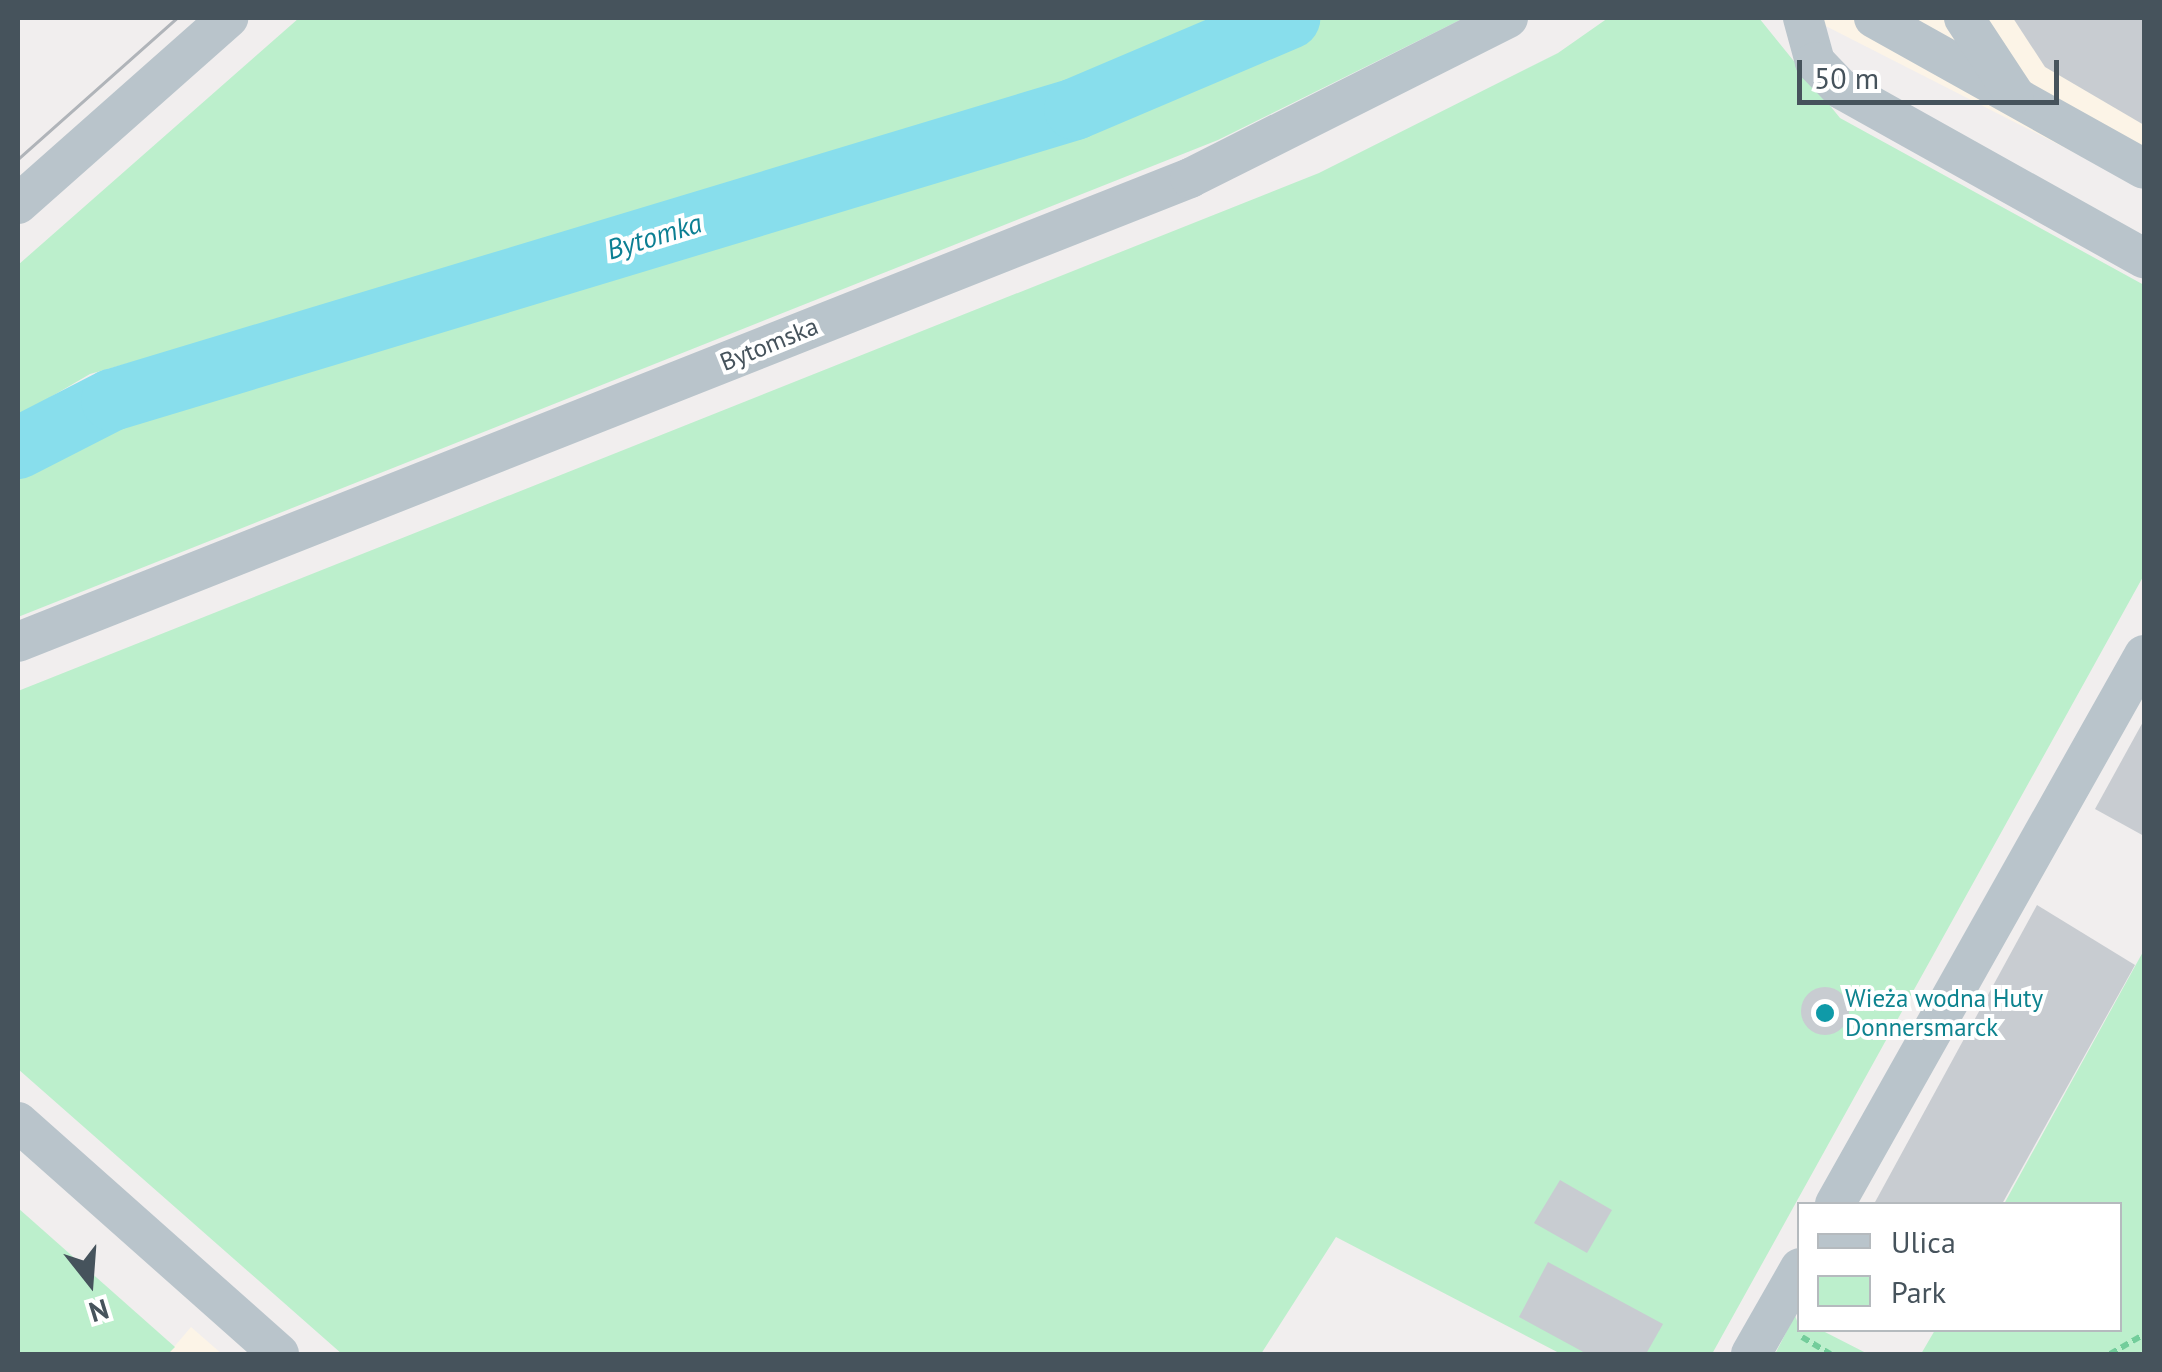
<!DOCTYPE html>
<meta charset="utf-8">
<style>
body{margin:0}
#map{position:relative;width:2162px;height:1372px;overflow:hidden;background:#f1eeee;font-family:"PT Sans",sans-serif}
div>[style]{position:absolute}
.commercial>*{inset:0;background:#fcf4e7}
.green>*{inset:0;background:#bcefcc}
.river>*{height:62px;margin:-31px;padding:0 31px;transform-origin:31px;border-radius:31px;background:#88deec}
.building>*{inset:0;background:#c8ccd1}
.round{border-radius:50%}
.path>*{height:6px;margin-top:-3px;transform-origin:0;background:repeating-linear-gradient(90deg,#73cd9b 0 8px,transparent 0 13px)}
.minor>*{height:40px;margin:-20px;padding:0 20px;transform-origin:20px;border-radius:20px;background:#b9c4cb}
.tram>*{height:2.5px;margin:-1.25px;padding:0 1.25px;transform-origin:1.25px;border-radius:1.25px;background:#b0b4b9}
.dots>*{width:28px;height:28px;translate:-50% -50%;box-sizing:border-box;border:5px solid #fff;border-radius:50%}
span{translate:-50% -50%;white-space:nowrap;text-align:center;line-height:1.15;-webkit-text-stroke:8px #fff;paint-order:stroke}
.street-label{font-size:25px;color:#46535c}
.culture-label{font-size:25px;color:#0d838f}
.left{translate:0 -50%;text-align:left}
.water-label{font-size:28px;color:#0c7f93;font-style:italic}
.frame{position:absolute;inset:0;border:20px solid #46535c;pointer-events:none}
.legend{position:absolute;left:1797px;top:1202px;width:325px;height:130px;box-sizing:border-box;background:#fff;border:2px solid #b5babe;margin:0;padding:12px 18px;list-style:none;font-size:30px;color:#46535c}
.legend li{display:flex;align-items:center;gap:20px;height:50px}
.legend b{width:50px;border:2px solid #b5babe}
.north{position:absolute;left:40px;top:1232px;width:100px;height:100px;-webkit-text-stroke:8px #fff;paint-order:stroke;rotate:163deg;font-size:28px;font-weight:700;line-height:40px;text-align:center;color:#46535c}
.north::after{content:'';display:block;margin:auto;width:35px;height:45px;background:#46535c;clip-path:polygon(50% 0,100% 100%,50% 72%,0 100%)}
.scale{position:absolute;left:1797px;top:60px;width:262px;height:45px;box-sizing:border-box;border:5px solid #46535c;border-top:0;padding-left:12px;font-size:30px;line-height:35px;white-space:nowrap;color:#46535c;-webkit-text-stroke:8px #fff;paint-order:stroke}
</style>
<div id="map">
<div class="commercial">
<div style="clip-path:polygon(1810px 18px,2144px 18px,2144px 188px)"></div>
<div style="clip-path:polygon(191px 1327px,222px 1354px,168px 1354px)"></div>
</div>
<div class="green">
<div style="clip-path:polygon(299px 18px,1244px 18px,1088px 85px,808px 172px,90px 374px,18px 416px,18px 265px)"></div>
<div style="clip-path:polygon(1317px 18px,1464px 18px,1218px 140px,18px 617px,18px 464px,98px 420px,976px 164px,1205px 82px)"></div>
<div style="clip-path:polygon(1608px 18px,1759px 18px,1840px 118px,2144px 285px,2144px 575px,1712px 1354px,1561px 1354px,1336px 1237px,1261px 1354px,342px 1354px,18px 1069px,18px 691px,1319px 173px,1558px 53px)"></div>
<div style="clip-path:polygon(2144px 950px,2144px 1354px,1921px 1354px,1935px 1330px,2120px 1330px,2120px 1204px,2004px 1204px)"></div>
<div style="clip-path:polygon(18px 1208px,175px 1347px,168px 1354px,18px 1354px)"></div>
<div style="clip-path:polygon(1795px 1315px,1800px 1330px,1821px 1330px,1868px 1354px,1775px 1354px)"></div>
</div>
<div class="river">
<div style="left:18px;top:448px;width:106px;rotate:-27.1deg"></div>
<div style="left:112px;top:400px;width:1006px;rotate:-16.81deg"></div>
<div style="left:1075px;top:109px;width:233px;rotate:-23deg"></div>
</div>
<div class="building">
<div style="clip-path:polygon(2013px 18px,2144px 18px,2144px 125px,2045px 67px)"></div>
<div style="clip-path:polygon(2144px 720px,2144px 836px,2095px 809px)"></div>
<div style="clip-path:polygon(2037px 905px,2135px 965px,2002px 1204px,1874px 1204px)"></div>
<div class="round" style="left:1801px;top:987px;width:48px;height:48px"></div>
<div style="clip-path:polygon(1560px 1180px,1612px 1210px,1587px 1253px,1534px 1223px)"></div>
<div style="clip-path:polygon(1548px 1262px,1663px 1324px,1646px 1354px,1587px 1354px,1519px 1317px)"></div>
</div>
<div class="path">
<div style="left:1802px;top:1337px;width:33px;rotate:31deg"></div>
<div style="left:2110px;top:1354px;width:39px;rotate:-30deg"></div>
</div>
<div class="minor">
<div style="left:1803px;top:18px;width:46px;rotate:74.7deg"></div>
<div style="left:1815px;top:62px;width:37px;rotate:46deg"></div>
<div style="left:1841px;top:89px;width:347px;rotate:29.2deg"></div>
<div style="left:1874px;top:18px;width:309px;rotate:29.2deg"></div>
<div style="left:1964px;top:18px;width:91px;rotate:56.7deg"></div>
<div style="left:18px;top:204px;width:281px;rotate:-41.5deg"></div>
<div style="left:18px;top:642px;width:1261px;rotate:-21.6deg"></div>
<div style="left:1190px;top:178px;width:356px;rotate:-26.7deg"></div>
<div style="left:18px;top:1122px;width:349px;rotate:41.6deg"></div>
<div style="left:1835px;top:1204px;width:630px;rotate:-60.63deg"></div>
<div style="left:1751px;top:1354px;width:99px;rotate:-60.3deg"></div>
</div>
<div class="tram">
<div style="left:18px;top:159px;width:213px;rotate:-41.6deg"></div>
</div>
<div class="dots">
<div style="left:1825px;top:1013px;background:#0f9aa8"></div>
</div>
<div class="street-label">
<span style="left:769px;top:344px;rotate:-22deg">Bytomska</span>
</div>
<div class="culture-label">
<span class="left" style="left:1845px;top:1013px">Wieża wodna Huty<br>Donnersmarck</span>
</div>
<div class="water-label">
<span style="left:654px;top:236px;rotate:-17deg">Bytomka</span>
</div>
<div class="frame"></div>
<ul class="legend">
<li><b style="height:12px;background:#b9c4cb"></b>Ulica</li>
<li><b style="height:28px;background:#bcefcc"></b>Park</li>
</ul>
<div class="north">N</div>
<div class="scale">50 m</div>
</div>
